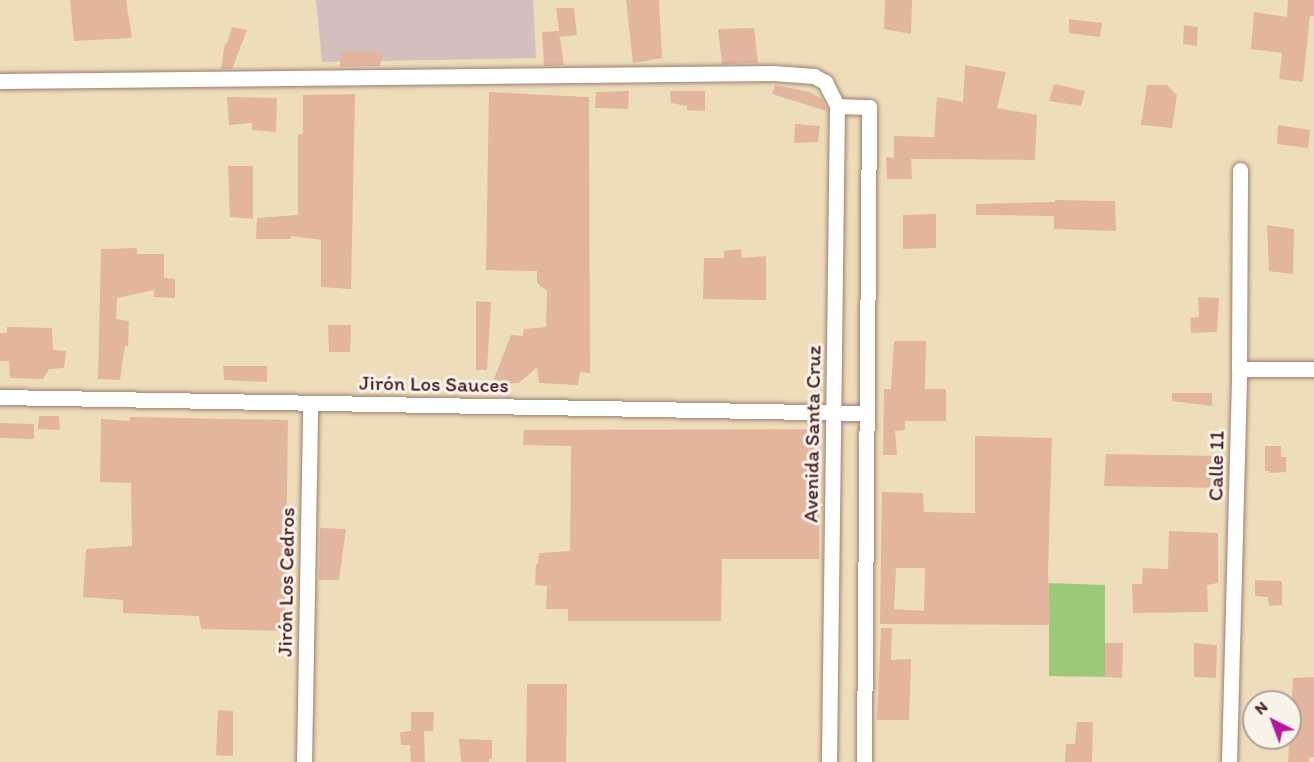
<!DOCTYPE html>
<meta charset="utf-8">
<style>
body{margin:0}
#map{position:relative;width:1314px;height:762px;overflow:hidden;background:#eeddba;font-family:Itim,sans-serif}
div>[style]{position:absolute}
.industrial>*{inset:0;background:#d1c0bd}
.green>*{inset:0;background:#9cc977}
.building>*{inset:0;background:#e3b59f}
.roads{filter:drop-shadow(0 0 2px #9c7e72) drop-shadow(0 0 2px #9c7e72)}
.street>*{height:15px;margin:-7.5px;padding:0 7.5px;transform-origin:7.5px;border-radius:7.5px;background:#fff}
span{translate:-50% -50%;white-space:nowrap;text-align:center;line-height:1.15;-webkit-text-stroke:6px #f7f3e8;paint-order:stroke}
.street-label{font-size:21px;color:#4a1f2b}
.north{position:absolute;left:1242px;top:690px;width:60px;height:60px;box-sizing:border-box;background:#f7f3e8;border:2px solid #b29e9c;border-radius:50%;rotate:318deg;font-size:16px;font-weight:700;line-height:24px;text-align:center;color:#4a1f2b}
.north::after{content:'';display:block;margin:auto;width:21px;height:27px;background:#b5179e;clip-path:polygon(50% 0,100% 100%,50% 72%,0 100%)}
</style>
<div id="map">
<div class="industrial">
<div style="clip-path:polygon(316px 0,533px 0,536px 58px,322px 62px)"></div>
</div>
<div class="green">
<div style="clip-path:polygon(1049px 583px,1105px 585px,1105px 677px,1049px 676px)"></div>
</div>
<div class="building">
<div style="clip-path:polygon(70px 0,126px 0,132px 38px,74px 41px)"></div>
<div style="clip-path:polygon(626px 0,659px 0,662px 58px,633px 63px)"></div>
<div style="clip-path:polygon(885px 0,912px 0,911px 34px,884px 29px)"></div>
<div style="clip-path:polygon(1288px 0,1314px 0,1314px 16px,1310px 16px,1303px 82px,1279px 79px,1282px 53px,1251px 49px,1254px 12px,1287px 17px)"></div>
<div style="clip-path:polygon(556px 8px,574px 8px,577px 35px,560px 37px)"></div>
<div style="clip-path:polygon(1069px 19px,1102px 23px,1100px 37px,1069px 33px)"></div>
<div style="clip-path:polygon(1184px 25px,1198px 27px,1197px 46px,1183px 44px)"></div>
<div style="clip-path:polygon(232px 27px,247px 30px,232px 69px,221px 69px,225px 43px,227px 44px)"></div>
<div style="clip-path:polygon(754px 28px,758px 63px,722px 64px,718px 29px)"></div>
<div style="clip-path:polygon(559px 31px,564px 65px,544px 66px,542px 32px)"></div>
<div style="clip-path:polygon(341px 51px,383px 52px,380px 66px,340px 67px)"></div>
<div style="clip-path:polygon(965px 65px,1006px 72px,997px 108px,1037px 115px,1035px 160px,911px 159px,912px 179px,887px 179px,886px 157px,894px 158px,894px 136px,934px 137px,937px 97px,963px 102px)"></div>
<div style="clip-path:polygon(1054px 84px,1085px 91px,1081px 106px,1049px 101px)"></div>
<div style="clip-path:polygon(775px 85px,810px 92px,822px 99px,827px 111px,772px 94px)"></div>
<div style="clip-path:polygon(1147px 85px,1167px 85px,1177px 95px,1172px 128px,1141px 125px)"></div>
<div style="clip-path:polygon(629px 91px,628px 109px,595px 108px,596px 92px)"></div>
<div style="clip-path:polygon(670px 91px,705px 91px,705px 111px,687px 110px,687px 106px,671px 103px)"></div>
<div style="clip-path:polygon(489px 92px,589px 97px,590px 373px,580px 372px,578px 385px,539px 383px,537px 367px,519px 383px,492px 384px,511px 335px,523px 336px,524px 329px,546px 327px,547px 291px,537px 283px,537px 271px,486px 270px)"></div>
<div style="clip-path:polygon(355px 94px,351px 289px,321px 287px,321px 240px,291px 236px,291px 239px,256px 239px,257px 218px,298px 215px,298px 134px,303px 134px,303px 95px)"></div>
<div style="clip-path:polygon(227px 97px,277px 98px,276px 132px,252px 130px,252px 123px,229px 125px)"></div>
<div style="clip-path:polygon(795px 124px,820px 126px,818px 142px,794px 143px)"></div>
<div style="clip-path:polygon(1278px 125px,1310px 130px,1308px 148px,1277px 144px)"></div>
<div style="clip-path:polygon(228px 166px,253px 166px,253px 219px,230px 217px)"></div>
<div style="clip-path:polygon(1055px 200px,1115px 201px,1116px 231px,1054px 229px,1054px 216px,976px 215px,976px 204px,1055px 202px)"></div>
<div style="clip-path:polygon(936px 214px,936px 248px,903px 249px,903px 215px)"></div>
<div style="clip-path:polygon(1267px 225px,1294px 229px,1293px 274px,1269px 271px)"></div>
<div style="clip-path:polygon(137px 248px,137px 254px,164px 254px,164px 278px,175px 279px,175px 298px,154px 297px,154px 290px,117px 298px,116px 319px,129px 321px,128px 346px,125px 345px,120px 380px,98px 379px,101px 249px)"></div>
<div style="clip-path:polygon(741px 249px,742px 258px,766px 256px,766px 300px,703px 299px,704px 258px,724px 258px,724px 251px)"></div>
<div style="clip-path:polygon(1198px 297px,1219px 298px,1217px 332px,1191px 333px,1190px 318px,1199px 317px)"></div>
<div style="clip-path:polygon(476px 301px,491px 302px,487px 370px,476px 370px)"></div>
<div style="clip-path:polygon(328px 325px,351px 325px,350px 352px,329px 352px)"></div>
<div style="clip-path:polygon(7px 327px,52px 328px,53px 350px,66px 351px,64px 368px,49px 369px,43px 379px,10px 378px,9px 361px,0 361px,0 333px,7px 333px)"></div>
<div style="clip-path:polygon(894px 341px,926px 341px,925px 389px,946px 389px,946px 421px,905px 421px,905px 430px,895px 431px,897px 455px,883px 455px,884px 389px,891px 389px)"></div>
<div style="clip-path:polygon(223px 366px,267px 366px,267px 382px,224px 380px)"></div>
<div style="clip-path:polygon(1172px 393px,1212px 393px,1212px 406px,1172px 401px)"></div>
<div style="clip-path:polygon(39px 416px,59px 416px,60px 430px,38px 429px)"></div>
<div style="clip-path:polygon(130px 417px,288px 420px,285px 631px,201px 629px,199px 616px,123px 613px,123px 600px,83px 597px,86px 549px,132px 546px,131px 483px,100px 482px,101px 419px,130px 421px)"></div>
<div style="clip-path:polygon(0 423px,34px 424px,34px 439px,0 438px)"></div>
<div style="clip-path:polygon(819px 429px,819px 559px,722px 559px,721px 621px,568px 621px,568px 609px,546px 609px,547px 586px,535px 585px,536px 564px,538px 564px,539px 553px,570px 551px,571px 446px,523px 445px,524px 430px)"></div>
<div style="clip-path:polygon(evenodd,975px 436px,1052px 438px,1048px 569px,1050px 625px,880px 624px,882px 492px,923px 493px,924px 512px,975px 513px,975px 436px,896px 568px,925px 568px,924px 611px,894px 609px,896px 568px)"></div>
<div style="clip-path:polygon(1265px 446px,1281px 446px,1281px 457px,1286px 457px,1286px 472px,1269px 473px,1269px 471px,1265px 471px)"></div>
<div style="clip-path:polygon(1106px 454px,1219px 456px,1220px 488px,1104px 486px)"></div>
<div style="clip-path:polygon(320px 528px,346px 529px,339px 580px,319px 580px)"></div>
<div style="clip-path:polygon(1169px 531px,1218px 533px,1218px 583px,1207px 585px,1208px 612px,1133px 613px,1132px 584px,1142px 584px,1143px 568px,1168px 569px)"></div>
<div style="clip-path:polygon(1255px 580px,1282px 581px,1282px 605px,1269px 606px,1268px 597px,1255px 596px)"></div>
<div style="clip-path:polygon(881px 628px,892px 628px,891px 660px,911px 659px,909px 720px,877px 720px)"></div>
<div style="clip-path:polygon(1105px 643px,1123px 643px,1122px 678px,1105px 677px)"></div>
<div style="clip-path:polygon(1194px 643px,1217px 645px,1216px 678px,1194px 677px)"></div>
<div style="clip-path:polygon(1314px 677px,1314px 757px,1309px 758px,1309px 762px,1288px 762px,1293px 678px)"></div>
<div style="clip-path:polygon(527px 684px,567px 684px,566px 762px,526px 762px)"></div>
<div style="clip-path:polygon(218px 710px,233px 711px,233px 756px,216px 755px)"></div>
<div style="clip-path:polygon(411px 712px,434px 712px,433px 731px,424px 731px,425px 762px,411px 762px,410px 745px,401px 745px,400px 732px,411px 731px)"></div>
<div style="clip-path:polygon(1077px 722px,1093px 722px,1092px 762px,1065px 762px,1066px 744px,1075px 744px)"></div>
<div style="clip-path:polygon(459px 739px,492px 740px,492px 759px,489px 759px,489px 762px,461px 762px)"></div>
</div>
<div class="roads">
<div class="street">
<div style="left:0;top:81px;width:773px;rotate:-0.59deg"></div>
<div style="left:773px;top:73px;width:41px;rotate:4.2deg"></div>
<div style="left:814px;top:76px;width:13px;rotate:29deg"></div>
<div style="left:825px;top:82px;width:27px;rotate:63deg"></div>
<div style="left:837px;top:106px;width:656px;rotate:90.7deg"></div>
<div style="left:837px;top:106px;width:32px;rotate:2deg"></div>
<div style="left:869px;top:107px;width:655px;rotate:90.44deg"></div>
<div style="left:1239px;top:369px;width:75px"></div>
<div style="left:0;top:397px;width:866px;rotate:1.06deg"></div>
<div style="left:304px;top:762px;width:359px;rotate:-89deg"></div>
<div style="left:1229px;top:762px;width:393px;rotate:-88.5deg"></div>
<div style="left:1239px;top:369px;width:199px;rotate:-89.7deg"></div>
</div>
</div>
<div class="street-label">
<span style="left:434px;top:384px;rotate:1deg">Jirón Los Sauces</span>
<span style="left:812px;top:434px;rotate:-89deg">Avenida Santa Cruz</span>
<span style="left:1216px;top:466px;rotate:-89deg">Calle 11</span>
<span style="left:286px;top:582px;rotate:-89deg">Jirón Los Cedros</span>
</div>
<div class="north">N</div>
</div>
